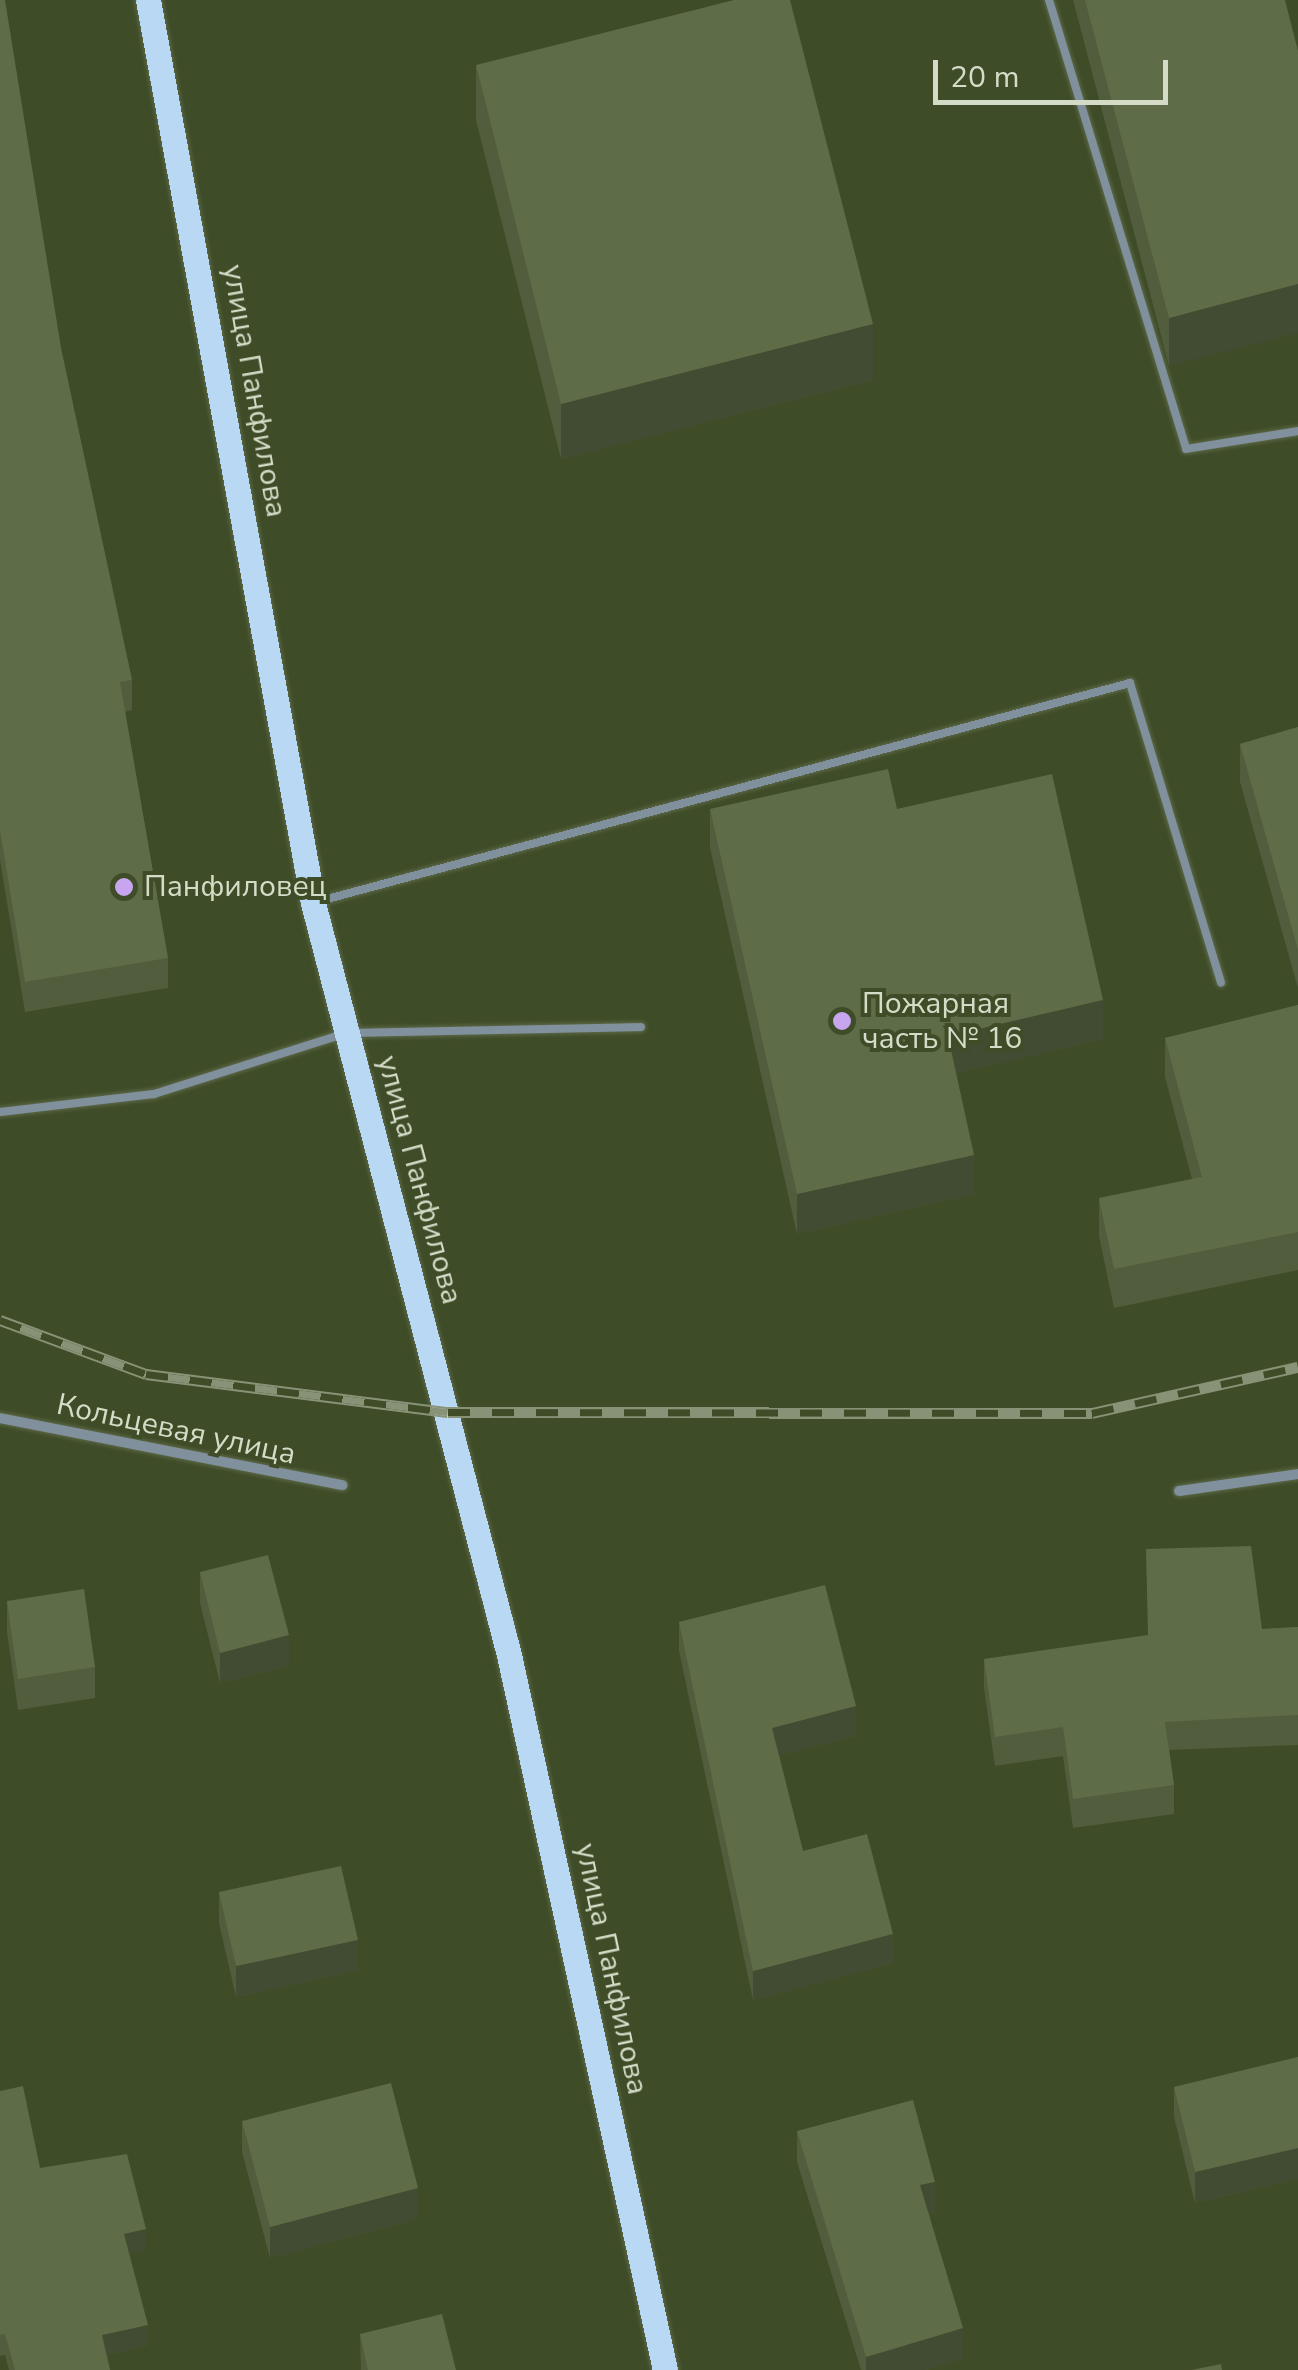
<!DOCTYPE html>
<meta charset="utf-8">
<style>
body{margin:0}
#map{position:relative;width:1298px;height:2370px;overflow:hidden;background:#3f4c28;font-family:"Nunito Sans",sans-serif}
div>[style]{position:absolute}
.roads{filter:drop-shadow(0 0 2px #5d6948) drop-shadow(0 0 2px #5d6948)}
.service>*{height:8px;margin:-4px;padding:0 4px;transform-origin:4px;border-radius:4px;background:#81909d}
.minor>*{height:10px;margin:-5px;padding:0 5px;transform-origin:5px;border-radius:5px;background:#81909d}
.primary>*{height:25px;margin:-12.5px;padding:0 12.5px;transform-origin:12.5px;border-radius:12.5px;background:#b9d8f3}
.rail>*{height:11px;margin-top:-5.5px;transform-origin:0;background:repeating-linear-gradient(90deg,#3f4c28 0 22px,#889276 0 44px);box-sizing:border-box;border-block:2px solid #889276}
.wall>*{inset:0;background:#515d3d}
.shaded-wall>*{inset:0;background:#424c32}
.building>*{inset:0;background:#5e6c47}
.dots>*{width:28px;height:28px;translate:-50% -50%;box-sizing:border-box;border:5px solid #3f4c28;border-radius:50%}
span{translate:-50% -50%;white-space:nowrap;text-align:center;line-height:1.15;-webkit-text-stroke:8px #3f4c28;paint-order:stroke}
.street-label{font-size:30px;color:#d4dcc8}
.poi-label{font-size:30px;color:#d4dcc8}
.left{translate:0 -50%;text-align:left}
.scale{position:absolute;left:933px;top:60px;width:235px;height:45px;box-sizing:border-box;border:5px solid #d4dcc8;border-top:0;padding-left:12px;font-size:30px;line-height:35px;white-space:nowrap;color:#d4dcc8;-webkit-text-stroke:8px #3f4c28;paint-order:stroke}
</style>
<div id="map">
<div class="roads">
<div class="service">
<div style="left:1049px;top:0;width:469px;rotate:73deg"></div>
<div style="left:1186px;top:449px;width:113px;rotate:-9.1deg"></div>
<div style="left:316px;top:902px;width:843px;rotate:-15.06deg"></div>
<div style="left:1130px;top:683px;width:313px;rotate:73.1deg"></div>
<div style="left:354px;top:1033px;width:287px;rotate:-1.2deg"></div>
<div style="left:0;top:1112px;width:155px;rotate:-6.7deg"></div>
<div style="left:154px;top:1094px;width:195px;rotate:-17.6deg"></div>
</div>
<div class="minor">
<div style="left:0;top:1418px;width:349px;rotate:11.1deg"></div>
<div style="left:1179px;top:1491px;width:120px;rotate:-8.1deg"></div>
</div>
<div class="primary">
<div style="left:148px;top:0;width:918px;rotate:79.64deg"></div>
<div style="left:313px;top:903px;width:777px;rotate:75.39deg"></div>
<div style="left:509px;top:1655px;width:732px;rotate:77.69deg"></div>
</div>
</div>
<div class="rail">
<div style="left:0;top:1320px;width:156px;rotate:20.3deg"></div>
<div style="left:146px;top:1374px;width:304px;rotate:7.2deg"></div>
<div style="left:448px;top:1412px;width:644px;rotate:0.09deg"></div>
<div style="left:1092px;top:1413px;width:211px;rotate:-12.6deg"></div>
</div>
<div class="wall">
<div style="clip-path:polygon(0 0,61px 348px,132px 680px,132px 710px,125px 712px,168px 958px,168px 988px,25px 1012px,0 860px)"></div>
<div style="clip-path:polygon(1073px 0,1285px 0,1169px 366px)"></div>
<div style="clip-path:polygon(476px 65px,873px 380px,561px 459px,476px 120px)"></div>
<div style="clip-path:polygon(1298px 727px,1298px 988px,1240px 782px,1240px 744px)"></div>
<div style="clip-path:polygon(710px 809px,897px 809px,1103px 1039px,956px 1073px,974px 1194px,797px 1234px,710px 848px)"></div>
<div style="clip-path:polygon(1298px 1005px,1298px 1270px,1114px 1308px,1099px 1236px,1099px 1198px,1192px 1179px,1165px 1077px,1165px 1038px)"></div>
<div style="clip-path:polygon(200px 1572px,289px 1666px,220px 1683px,200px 1603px)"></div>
<div style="clip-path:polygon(7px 1601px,95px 1667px,95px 1698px,18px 1710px,7px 1632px)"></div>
<div style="clip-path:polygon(679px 1622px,856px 1736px,779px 1755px,803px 1851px,893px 1963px,753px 2000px,679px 1651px)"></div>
<div style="clip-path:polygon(1298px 1627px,1298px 1745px,1169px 1750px,1174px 1785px,1174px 1814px,1073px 1828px,1063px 1756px,995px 1766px,984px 1688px,984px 1659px,1262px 1629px)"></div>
<div style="clip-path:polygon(219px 1892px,358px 1970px,236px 1997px,219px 1923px)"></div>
<div style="clip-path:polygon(1298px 2057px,1298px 2179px,1195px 2203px,1174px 2117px,1174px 2087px)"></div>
<div style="clip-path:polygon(0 2091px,40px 2168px,146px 2250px,129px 2254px,148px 2345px,107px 2355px,110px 2370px,9px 2370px,5px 2355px,0 2356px)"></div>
<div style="clip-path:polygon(242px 2121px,418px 2219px,270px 2258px,242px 2152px)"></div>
<div style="clip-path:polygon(797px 2131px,935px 2212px,929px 2214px,963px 2359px,926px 2370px,861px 2370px,797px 2162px)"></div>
<div style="clip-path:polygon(360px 2334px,456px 2370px,361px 2370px)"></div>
</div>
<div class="shaded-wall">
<div style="clip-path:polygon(1298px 284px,1298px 333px,1169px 366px,1169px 318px)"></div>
<div style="clip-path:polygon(873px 324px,873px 380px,561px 459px,561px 404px)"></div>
<div style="clip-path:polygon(1103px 1000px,1103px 1039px,948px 1075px,948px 1036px)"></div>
<div style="clip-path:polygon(974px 1155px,974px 1194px,797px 1234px,797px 1194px)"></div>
<div style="clip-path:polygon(289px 1635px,289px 1666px,220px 1683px,220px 1653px)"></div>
<div style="clip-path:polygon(856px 1706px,856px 1736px,772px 1757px,772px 1728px)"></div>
<div style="clip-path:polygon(893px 1934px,893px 1963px,753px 2000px,753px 1971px)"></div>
<div style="clip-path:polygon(358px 1940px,358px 1970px,236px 1997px,236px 1966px)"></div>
<div style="clip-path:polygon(1298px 2148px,1298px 2179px,1195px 2203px,1195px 2172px)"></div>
<div style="clip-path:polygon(935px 2182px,935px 2212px,920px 2216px,920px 2185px)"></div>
<div style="clip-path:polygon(418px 2188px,418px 2219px,270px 2258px,270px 2227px)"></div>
<div style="clip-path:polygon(146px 2229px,146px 2250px,124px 2255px,124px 2234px)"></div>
<div style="clip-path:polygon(148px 2325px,148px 2345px,102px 2356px,102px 2335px)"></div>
<div style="clip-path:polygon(963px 2328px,963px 2359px,926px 2370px,866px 2370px,866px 2357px)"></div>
</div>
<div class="building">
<div style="clip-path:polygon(0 0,5px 0,61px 348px,132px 680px,120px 682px,168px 958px,25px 982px,0 830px)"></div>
<div style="clip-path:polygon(734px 0,790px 0,873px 324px,561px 404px,476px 65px)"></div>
<div style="clip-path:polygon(1085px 0,1285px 0,1298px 51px,1298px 284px,1169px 318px)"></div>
<div style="clip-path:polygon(1298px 727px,1298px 950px,1240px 744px)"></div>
<div style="clip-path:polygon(888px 769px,897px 809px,1052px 774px,1103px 1000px,948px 1036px,974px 1155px,797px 1194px,710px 809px)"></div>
<div style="clip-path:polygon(1298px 1005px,1298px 1232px,1114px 1269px,1099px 1198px,1202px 1177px,1165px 1038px)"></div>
<div style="clip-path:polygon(1251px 1546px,1262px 1629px,1298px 1627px,1298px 1715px,1165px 1722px,1174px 1785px,1073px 1799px,1063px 1727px,995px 1737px,984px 1659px,1148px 1635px,1146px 1549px)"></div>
<div style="clip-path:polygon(268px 1555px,289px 1635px,220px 1653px,200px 1572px)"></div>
<div style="clip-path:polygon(825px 1585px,856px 1706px,772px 1728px,803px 1851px,867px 1834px,893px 1934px,753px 1971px,679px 1622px)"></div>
<div style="clip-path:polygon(84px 1589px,95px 1667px,18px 1679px,7px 1601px)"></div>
<div style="clip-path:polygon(341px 1866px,358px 1940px,236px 1966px,219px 1892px)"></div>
<div style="clip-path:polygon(1298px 2057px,1298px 2148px,1195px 2172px,1174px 2087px)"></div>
<div style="clip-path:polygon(391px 2083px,418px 2188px,270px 2227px,242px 2121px)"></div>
<div style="clip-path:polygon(23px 2086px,40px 2168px,127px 2154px,146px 2229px,124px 2234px,148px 2325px,102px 2335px,110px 2370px,15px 2370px,5px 2334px,0 2335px,0 2091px)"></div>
<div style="clip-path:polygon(913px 2100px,935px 2182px,920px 2185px,963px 2328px,866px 2357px,797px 2131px)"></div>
<div style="clip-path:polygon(442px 2314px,456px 2370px,368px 2370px,360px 2334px)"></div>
<div style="clip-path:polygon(1221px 2364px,1222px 2370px,1192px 2370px)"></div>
</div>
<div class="dots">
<div style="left:124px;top:887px;background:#c7a6ef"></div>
<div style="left:842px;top:1021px;background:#c7a6ef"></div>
</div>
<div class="street-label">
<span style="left:254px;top:391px;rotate:80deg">улица Панфилова</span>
<span style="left:419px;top:1180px;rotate:75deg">улица Панфилова</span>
<span style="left:176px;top:1430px;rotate:12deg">Кольцевая улица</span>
<span style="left:611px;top:1969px;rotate:78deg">улица Панфилова</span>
</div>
<div class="poi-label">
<span class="left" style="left:144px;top:887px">Панфиловец</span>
<span class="left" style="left:862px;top:1021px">Пожарная<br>часть № 16</span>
</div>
<div class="scale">20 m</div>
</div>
